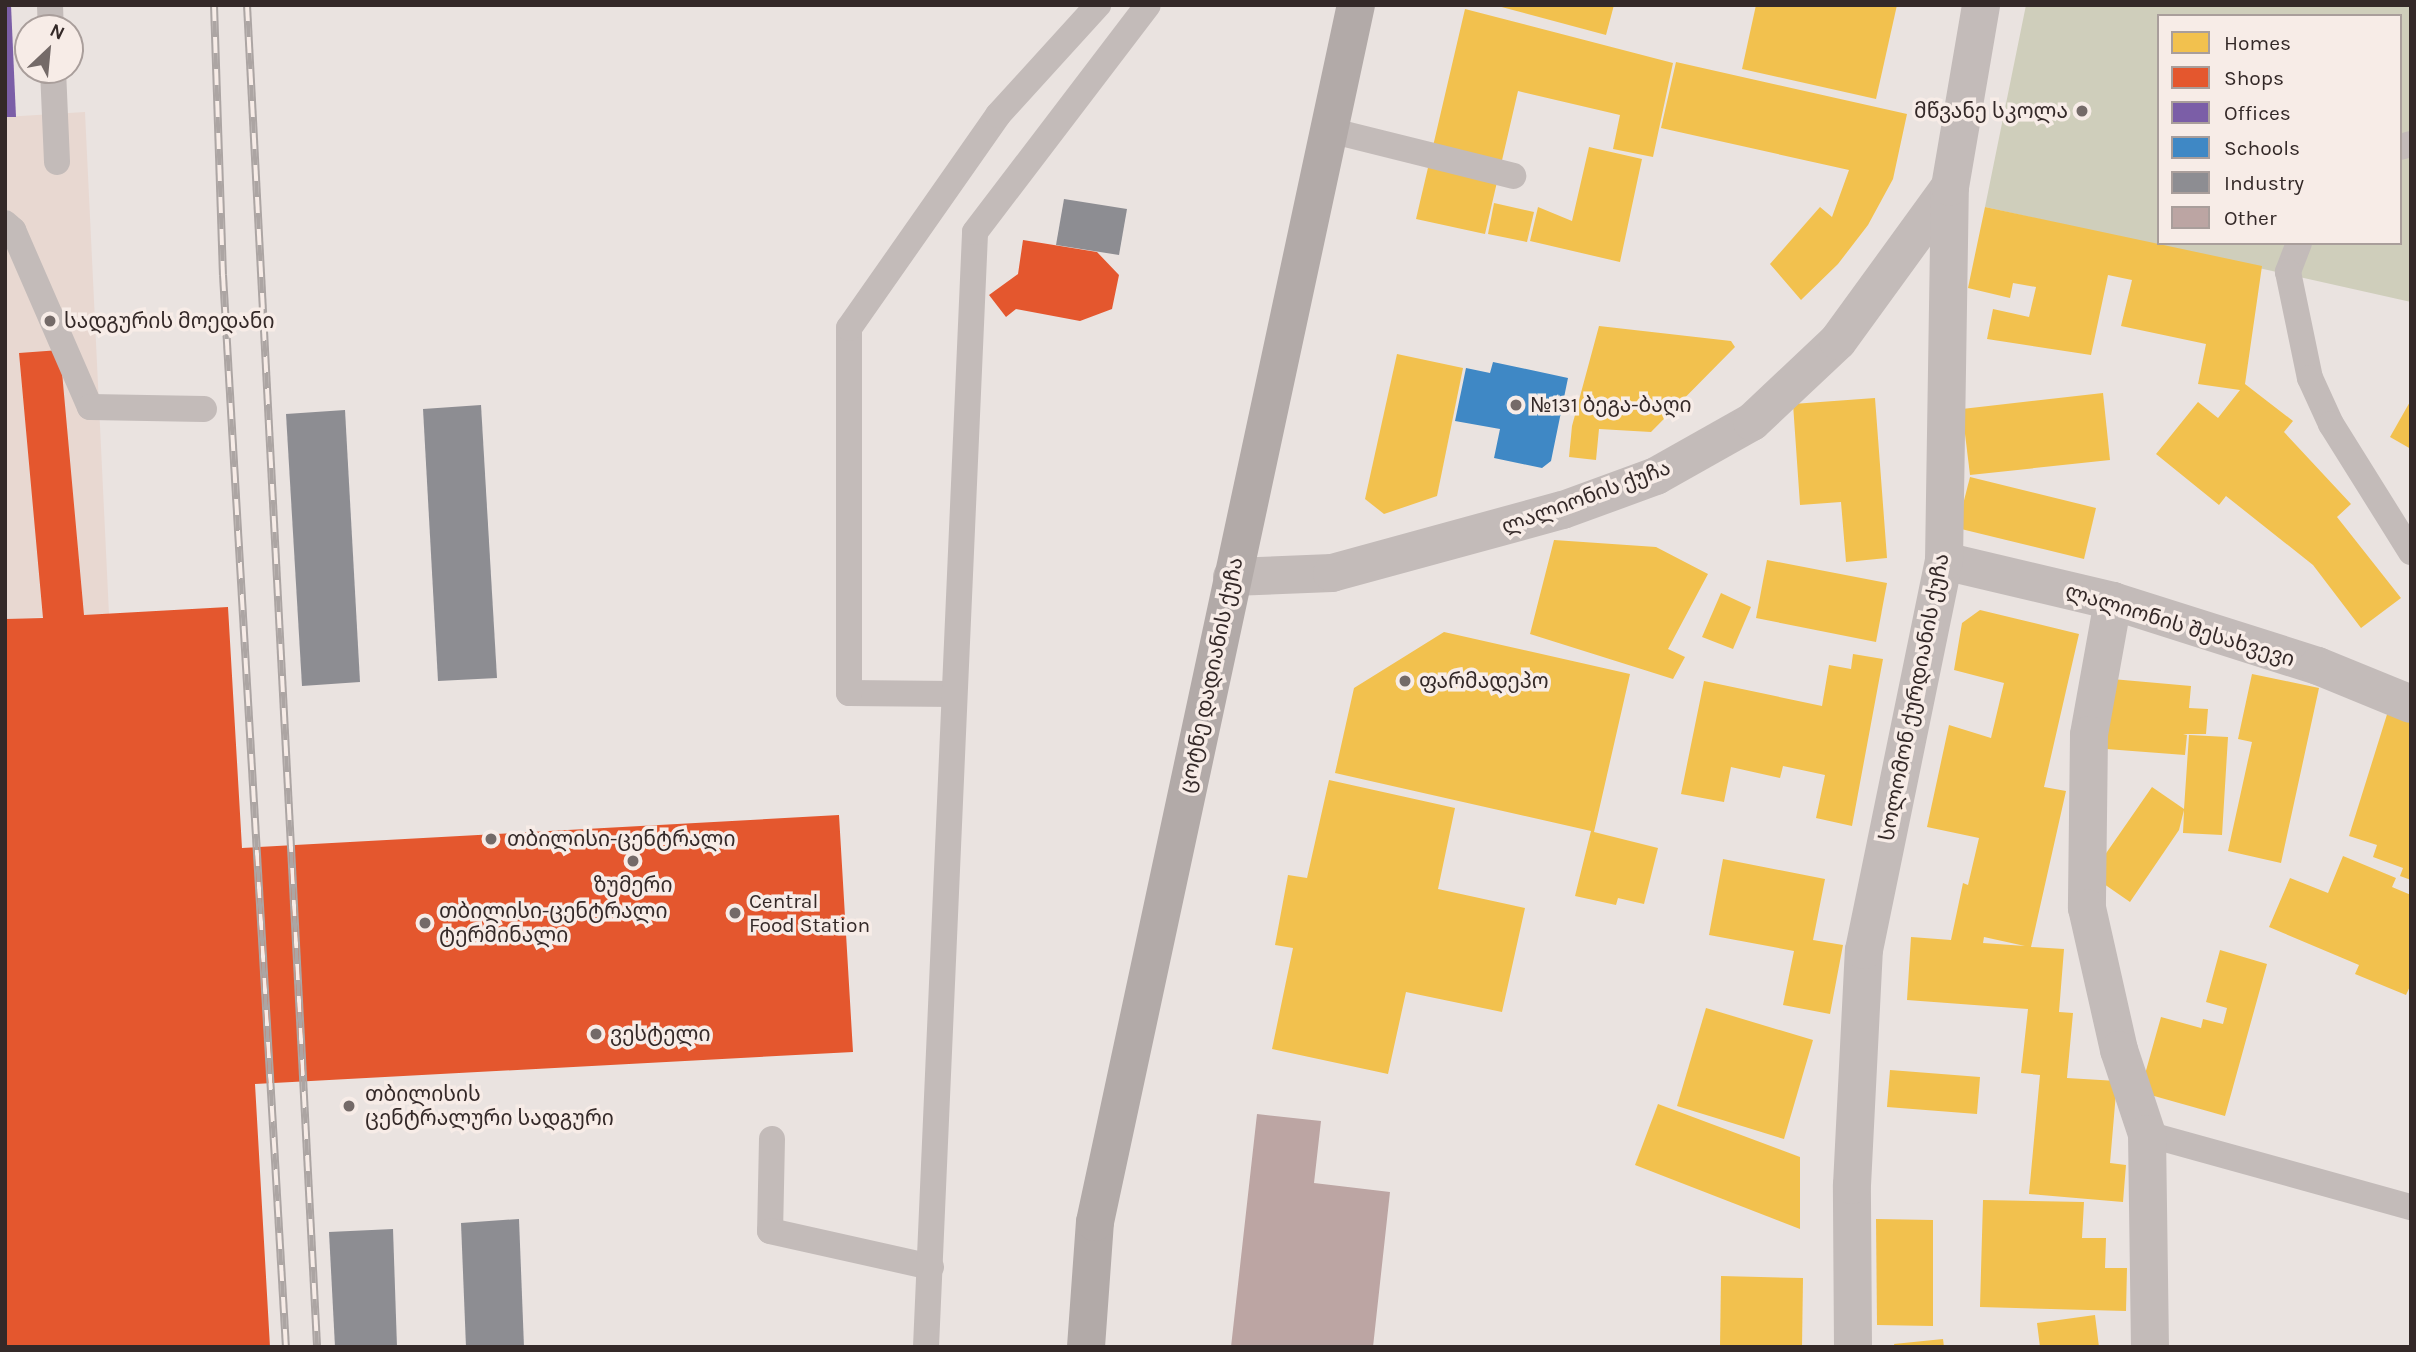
<!DOCTYPE html>
<meta charset="utf-8">
<style>
body{margin:0}
#map{position:relative;width:2416px;height:1352px;overflow:hidden;background:#eae3e0;font-family:Karla,"Noto Sans Georgian",sans-serif}
div>[style]{position:absolute}
.green>*{inset:0;background:#cfcebb}
.plaza>*{inset:0;background:#e8d8d1}
.homes>*{inset:0;background:#f2c14e}
.shops>*{inset:0;background:#e4572e}
.offices>*{inset:0;background:#7b5ea7}
.schools>*{inset:0;background:#3f88c5}
.industry>*{inset:0;background:#8d8d92}
.building>*{inset:0;background:#bca5a3}
.lane>*{height:26px;margin:-13px;padding:0 13px;transform-origin:13px;border-radius:13px;background:#c3bbb9}
.street>*{height:38px;margin:-19px;padding:0 19px;transform-origin:19px;border-radius:19px;background:#c3bbb9}
.primary>*{height:38px;margin:-19px;padding:0 19px;transform-origin:19px;border-radius:19px;background:#b2aaa8}
.rail>*{height:8px;margin-top:-4px;transform-origin:0;background:repeating-linear-gradient(90deg,#f7ece7 0 16px,#aca5a3 0 32px);box-sizing:border-box;border-block:2px solid #aca5a3}
.dots>*{width:19px;height:19px;translate:-50% -50%;box-sizing:border-box;border:4px solid #f7ece7;border-radius:50%}
span{translate:-50% -50%;white-space:nowrap;text-align:center;line-height:1.15;-webkit-text-stroke:7px #f7ece7;paint-order:stroke}
.poi-label{font-size:21px;color:#342928}
.right{translate:-100% -50%;text-align:right}
.left{translate:0 -50%;text-align:left}
.street-label{font-size:21px;color:#342928}
.frame{position:absolute;inset:0;border:7px solid #342928;pointer-events:none}
.legend{position:absolute;left:2157px;top:14px;width:245px;height:231px;box-sizing:border-box;background:#f7ece7;border:2px solid #a99e9b;margin:0;padding:9px 12px;list-style:none;font-size:21px;color:#342928}
.legend li{display:flex;align-items:center;gap:14px;height:35px}
.legend b{width:35px;border:2px solid #a99e9b}
.north{position:absolute;left:14px;top:14px;width:70px;height:70px;box-sizing:border-box;background:#f7ece7;border:2px solid #a99e9b;border-radius:50%;rotate:26deg;font-size:19px;font-weight:700;line-height:28px;text-align:center;color:#342928}
.north::after{content:'';display:block;margin:auto;width:24px;height:32px;background:#746a68;clip-path:polygon(50% 0,100% 100%,50% 72%,0 100%)}
</style>
<div id="map">
<div class="green">
<div style="clip-path:polygon(evenodd,2026px 5px,2411px 5px,2411px 302px,1985px 207px,2026px 5px,2159px 16px,2400px 16px,2400px 243px,2159px 243px,2159px 16px)"></div>
</div>
<div class="plaza">
<div style="clip-path:polygon(85px 112px,109px 614px,5px 619px,5px 117px)"></div>
</div>
<div class="homes">
<div style="clip-path:polygon(1494px 5px,1614px 5px,1606px 35px)"></div>
<div style="clip-path:polygon(1756px 5px,1897px 5px,1876px 99px,1742px 69px)"></div>
<div style="clip-path:polygon(1465px 9px,1673px 63px,1653px 157px,1613px 149px,1620px 115px,1518px 91px,1485px 234px,1416px 219px)"></div>
<div style="clip-path:polygon(1676px 62px,1907px 114px,1893px 179px,1868px 225px,1838px 264px,1801px 300px,1770px 264px,1820px 207px,1832px 217px,1849px 170px,1661px 128px)"></div>
<div style="clip-path:polygon(1589px 147px,1642px 159px,1620px 262px,1530px 241px,1538px 207px,1572px 221px)"></div>
<div style="clip-path:polygon(1494px 203px,1534px 212px,1527px 242px,1488px 234px)"></div>
<div style="clip-path:polygon(1985px 207px,2262px 266px,2245px 384px,2293px 421px,2284px 432px,2351px 504px,2337px 517px,2401px 598px,2361px 628px,2313px 565px,2226px 496px,2219px 505px,2156px 454px,2198px 402px,2218px 418px,2240px 390px,2198px 384px,2206px 344px,2121px 326px,2132px 280px,2108px 275px,2091px 355px,1987px 339px,1993px 309px,2029px 317px,2036px 287px,2013px 283px,2010px 298px,1968px 288px)"></div>
<div style="clip-path:polygon(1599px 326px,1731px 341px,1735px 347px,1651px 432px,1599px 429px,1596px 460px,1569px 457px,1572px 426px)"></div>
<div style="clip-path:polygon(1397px 354px,1463px 368px,1437px 496px,1384px 514px,1365px 499px)"></div>
<div style="clip-path:polygon(2103px 393px,2110px 460px,1970px 475px,1962px 409px)"></div>
<div style="clip-path:polygon(1875px 398px,1887px 558px,1846px 562px,1841px 502px,1800px 505px,1793px 404px)"></div>
<div style="clip-path:polygon(2411px 400px,2411px 449px,2390px 437px)"></div>
<div style="clip-path:polygon(1970px 477px,2096px 508px,2084px 559px,1957px 528px)"></div>
<div style="clip-path:polygon(1554px 540px,1656px 547px,1708px 574px,1668px 649px,1685px 657px,1673px 679px,1530px 634px)"></div>
<div style="clip-path:polygon(1767px 560px,1887px 583px,1876px 642px,1756px 618px)"></div>
<div style="clip-path:polygon(1721px 593px,1751px 607px,1733px 649px,1702px 637px)"></div>
<div style="clip-path:polygon(evenodd,1980px 610px,2079px 634px,2044px 787px,2066px 791px,2031px 947px,2064px 949px,2059px 1012px,2073px 1013px,2067px 1078px,2117px 1081px,2110px 1163px,2126px 1165px,2123px 1202px,2029px 1194px,2040px 1075px,2021px 1073px,2028px 1009px,1907px 1000px,1911px 937px,1951px 940px,1963px 883px,1968px 885px,1979px 838px,1927px 827px,1949px 725px,1991px 738px,2004px 683px,1954px 670px,1962px 623px,1980px 610px,1984px 937px,2025px 946px,1983px 943px,1984px 937px)"></div>
<div style="clip-path:polygon(1444px 632px,1630px 674px,1594px 832px,1658px 848px,1644px 904px,1618px 898px,1616px 905px,1575px 896px,1591px 831px,1335px 773px,1354px 688px)"></div>
<div style="clip-path:polygon(1853px 654px,1883px 659px,1852px 826px,1816px 818px,1825px 775px,1783px 766px,1780px 778px,1731px 767px,1724px 802px,1681px 794px,1704px 681px,1822px 706px,1829px 665px,1851px 669px)"></div>
<div style="clip-path:polygon(2252px 674px,2319px 688px,2281px 863px,2228px 851px,2252px 742px,2238px 739px)"></div>
<div style="clip-path:polygon(2112px 679px,2191px 686px,2189px 708px,2208px 709px,2206px 734px,2183px 734px,2187px 735px,2185px 755px,2106px 749px)"></div>
<div style="clip-path:polygon(2389px 708px,2411px 715px,2411px 880px,2400px 876px,2403px 868px,2373px 857px,2377px 845px,2349px 836px)"></div>
<div style="clip-path:polygon(2189px 735px,2228px 737px,2222px 835px,2183px 833px,2184px 810px,2179px 830px,2130px 902px,2091px 875px,2152px 787px,2184px 809px)"></div>
<div style="clip-path:polygon(1329px 780px,1455px 808px,1438px 889px,1525px 908px,1502px 1012px,1406px 992px,1388px 1074px,1272px 1049px,1293px 948px,1275px 945px,1288px 875px,1307px 878px)"></div>
<div style="clip-path:polygon(2343px 856px,2396px 878px,2392px 887px,2411px 895px,2411px 984px,2406px 995px,2355px 974px,2359px 965px,2269px 927px,2290px 878px,2328px 893px)"></div>
<div style="clip-path:polygon(1723px 859px,1825px 879px,1813px 940px,1843px 945px,1830px 1014px,1783px 1005px,1794px 951px,1709px 935px)"></div>
<div style="clip-path:polygon(2220px 950px,2267px 964px,2225px 1116px,2140px 1092px,2161px 1017px,2201px 1028px,2203px 1019px,2223px 1024px,2227px 1008px,2206px 1002px)"></div>
<div style="clip-path:polygon(1706px 1008px,1813px 1040px,1784px 1139px,1677px 1106px)"></div>
<div style="clip-path:polygon(1890px 1070px,1980px 1077px,1977px 1114px,1887px 1107px)"></div>
<div style="clip-path:polygon(1658px 1104px,1800px 1157px,1800px 1229px,1635px 1165px)"></div>
<div style="clip-path:polygon(1983px 1200px,2084px 1202px,2082px 1238px,2106px 1238px,2105px 1268px,2127px 1268px,2126px 1311px,1980px 1307px)"></div>
<div style="clip-path:polygon(1876px 1219px,1933px 1220px,1933px 1326px,1877px 1325px)"></div>
<div style="clip-path:polygon(1721px 1276px,1803px 1278px,1802px 1347px,1720px 1347px)"></div>
<div style="clip-path:polygon(2095px 1315px,2099px 1347px,2040px 1347px,2037px 1323px)"></div>
<div style="clip-path:polygon(1943px 1339px,1944px 1347px,1895px 1347px,1894px 1344px)"></div>
</div>
<div class="shops">
<div style="clip-path:polygon(1023px 240px,1097px 252px,1119px 275px,1112px 309px,1080px 321px,1016px 309px,1006px 317px,989px 295px,1018px 274px)"></div>
<div style="clip-path:polygon(60px 350px,84px 615px,228px 607px,242px 848px,839px 815px,853px 1052px,255px 1084px,270px 1347px,5px 1347px,5px 619px,43px 618px,19px 353px)"></div>
</div>
<div class="offices">
<div style="clip-path:polygon(5px 5px,11px 5px,16px 117px,5px 117px)"></div>
</div>
<div class="schools">
<div style="clip-path:polygon(1493px 362px,1568px 378px,1551px 461px,1542px 468px,1494px 458px,1500px 429px,1455px 421px,1466px 368px,1490px 373px)"></div>
</div>
<div class="industry">
<div style="clip-path:polygon(1064px 199px,1127px 209px,1119px 255px,1056px 245px)"></div>
<div style="clip-path:polygon(481px 405px,497px 678px,438px 681px,423px 409px)"></div>
<div style="clip-path:polygon(345px 410px,360px 682px,302px 686px,286px 414px)"></div>
<div style="clip-path:polygon(519px 1219px,524px 1347px,466px 1347px,461px 1223px)"></div>
<div style="clip-path:polygon(393px 1229px,397px 1347px,335px 1347px,329px 1232px)"></div>
</div>
<div class="building">
<div style="clip-path:polygon(1257px 1114px,1321px 1121px,1314px 1183px,1390px 1192px,1373px 1347px,1231px 1347px)"></div>
</div>
<div class="lane">
<div style="left:50px;top:5px;width:23px;rotate:88deg"></div>
<div style="left:53px;top:70px;width:92px;rotate:87.5deg"></div>
<div style="left:1329px;top:130px;width:190px;rotate:14deg"></div>
<div style="left:2400px;top:147px;width:11px;rotate:-15deg"></div>
<div style="left:5px;top:223px;width:11px;rotate:41deg"></div>
<div style="left:13px;top:230px;width:193px;rotate:66.5deg"></div>
<div style="left:90px;top:407px;width:114px;rotate:1deg"></div>
<div style="left:2299px;top:243px;width:31px;rotate:111deg"></div>
<div style="left:2288px;top:272px;width:108px;rotate:78.3deg"></div>
<div style="left:2310px;top:378px;width:51px;rotate:65.5deg"></div>
<div style="left:2331px;top:424px;width:151px;rotate:58deg"></div>
<div style="left:953px;top:694px;width:104px;rotate:-179.4deg"></div>
<div style="left:849px;top:693px;width:365px;rotate:-90deg"></div>
<div style="left:849px;top:328px;width:260px;rotate:-55deg"></div>
<div style="left:998px;top:115px;width:149px;rotate:-47.7deg"></div>
<div style="left:2147px;top:1134px;width:274px;rotate:15.5deg"></div>
<div style="left:772px;top:1139px;width:92px;rotate:91.2deg"></div>
<div style="left:770px;top:1231px;width:165px;rotate:12.6deg"></div>
<div style="left:926px;top:1347px;width:1116px;rotate:-87.48deg"></div>
<div style="left:975px;top:232px;width:285px;rotate:-52.7deg"></div>
</div>
<div class="street">
<div style="left:1944px;top:561px;width:174px;rotate:13.3deg"></div>
<div style="left:2113px;top:601px;width:215px;rotate:17.6deg"></div>
<div style="left:2318px;top:666px;width:100px;rotate:22.2deg"></div>
<div style="left:1232px;top:577px;width:100px;rotate:-2.3deg"></div>
<div style="left:1332px;top:573px;width:239px;rotate:-15.3deg"></div>
<div style="left:1563px;top:510px;width:99px;rotate:-20.1deg"></div>
<div style="left:1656px;top:476px;width:110px;rotate:-29.4deg"></div>
<div style="left:1752px;top:422px;width:118px;rotate:-43.3deg"></div>
<div style="left:1838px;top:341px;width:190px;rotate:-54deg"></div>
<div style="left:2113px;top:601px;width:136px;rotate:100.2deg"></div>
<div style="left:2089px;top:735px;width:173px;rotate:90.7deg"></div>
<div style="left:2087px;top:908px;width:146px;rotate:77.3deg"></div>
<div style="left:2119px;top:1050px;width:89px;rotate:71.6deg"></div>
<div style="left:2147px;top:1134px;width:213px;rotate:89.2deg"></div>
<div style="left:1853px;top:1347px;width:162px;rotate:-90.4deg"></div>
<div style="left:1852px;top:1185px;width:235px;rotate:-87.1deg"></div>
<div style="left:1864px;top:950px;width:397px;rotate:-78.4deg"></div>
<div style="left:1944px;top:561px;width:374px;rotate:-89.1deg"></div>
<div style="left:1950px;top:187px;width:185px;rotate:-80.3deg"></div>
</div>
<div class="primary">
<div style="left:1086px;top:1347px;width:125px;rotate:-85.9deg"></div>
<div style="left:1095px;top:1222px;width:1245px;rotate:-77.9deg"></div>
</div>
<div class="rail">
<div style="left:214px;top:5px;width:270px;rotate:88.1deg"></div>
<div style="left:223px;top:275px;width:1074px;rotate:86.64deg"></div>
<div style="left:247px;top:5px;width:1344px;rotate:87.01deg"></div>
</div>
<div class="dots">
<div style="left:2082px;top:111px;background:#746a68"></div>
<div style="left:50px;top:321px;background:#746a68"></div>
<div style="left:1516px;top:405px;background:#746a68"></div>
<div style="left:1405px;top:681px;background:#746a68"></div>
<div style="left:491px;top:839px;background:#746a68"></div>
<div style="left:633px;top:861px;background:#746a68"></div>
<div style="left:735px;top:913px;background:#746a68"></div>
<div style="left:425px;top:923px;background:#746a68"></div>
<div style="left:596px;top:1034px;background:#746a68"></div>
<div style="left:349px;top:1106px;background:#746a68"></div>
</div>
<div class="poi-label">
<span class="right" style="left:2068px;top:111px">მწვანე სკოლა</span>
<span class="left" style="left:64px;top:321px">სადგურის მოედანი</span>
<span class="left" style="left:1530px;top:405px">№131 ბეგა-ბაღი</span>
<span class="left" style="left:1419px;top:681px">ფარმადეპო</span>
<span class="left" style="left:507px;top:839px">თბილისი-ცენტრალი</span>
<span style="left:633px;top:885px">ზუმერი</span>
<span class="left" style="left:749px;top:913px">Central<br>Food Station</span>
<span class="left" style="left:439px;top:923px">თბილისი-ცენტრალი<br>ტერმინალი</span>
<span class="left" style="left:610px;top:1034px">ვესტელი</span>
<span class="left" style="left:365px;top:1106px">თბილისის<br>ცენტრალური სადგური</span>
</div>
<div class="street-label">
<span style="left:1586px;top:497px;rotate:-20deg">ლალიონის ქუჩა</span>
<span style="left:2180px;top:625px;rotate:17deg">ლალიონის შესახვევი</span>
<span style="left:1211px;top:675px;rotate:-78deg">ცოტნე დადიანის ქუჩა</span>
<span style="left:1914px;top:697px;rotate:-79deg">სოლომონ ქურდიანის ქუჩა</span>
</div>
<div class="frame"></div>
<ul class="legend">
<li><b style="height:19px;background:#f2c14e"></b>Homes</li>
<li><b style="height:19px;background:#e4572e"></b>Shops</li>
<li><b style="height:19px;background:#7b5ea7"></b>Offices</li>
<li><b style="height:19px;background:#3f88c5"></b>Schools</li>
<li><b style="height:19px;background:#8d8d92"></b>Industry</li>
<li><b style="height:19px;background:#bca5a3"></b>Other</li>
</ul>
<div class="north">N</div>
</div>
